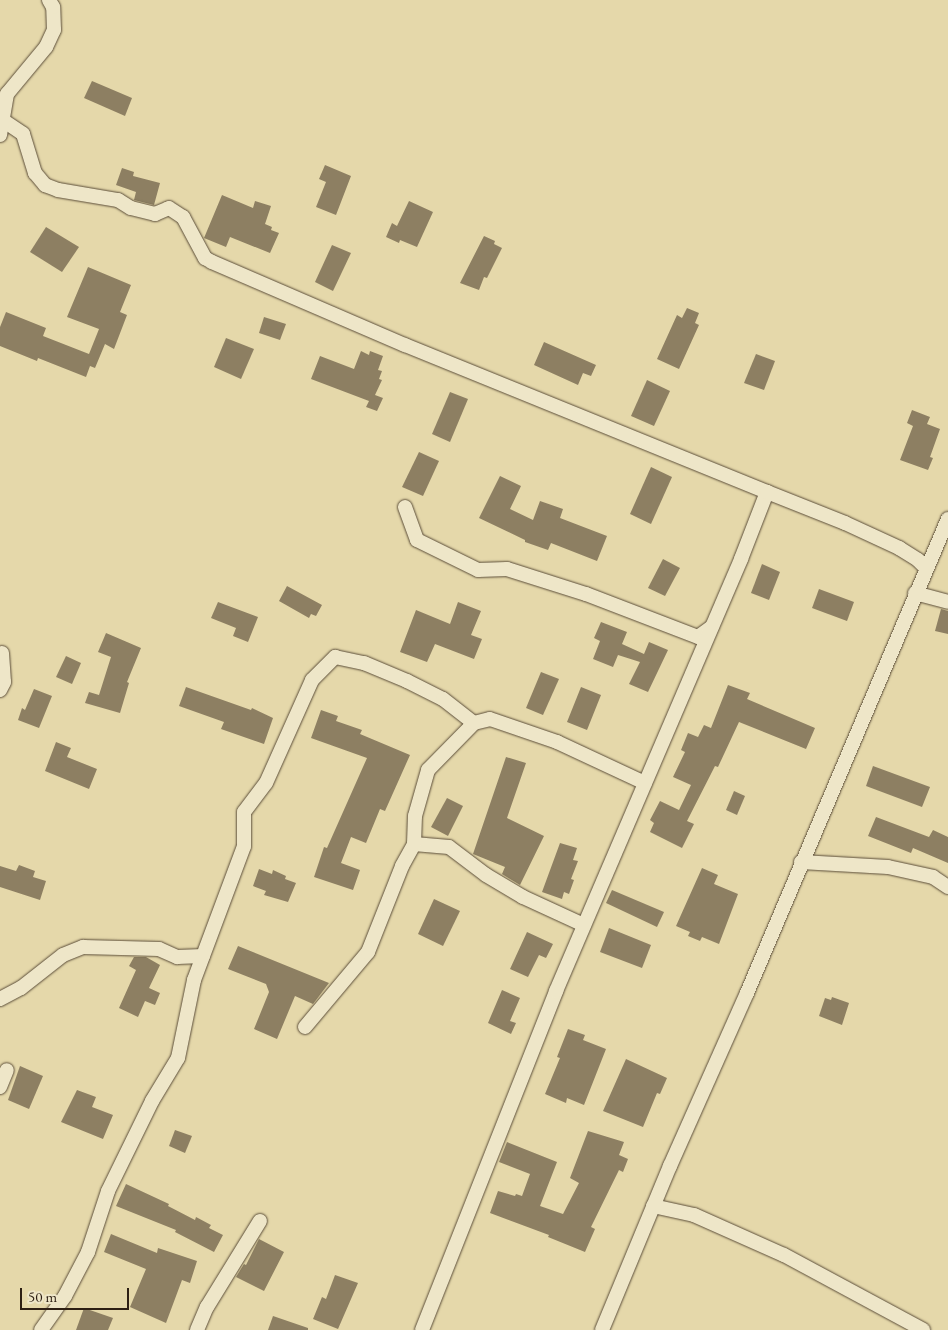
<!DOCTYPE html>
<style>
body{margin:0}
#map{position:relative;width:948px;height:1330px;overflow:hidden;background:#e5d8aa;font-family:"EB Garamond",serif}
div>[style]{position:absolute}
.building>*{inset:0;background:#8d7f62}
.roads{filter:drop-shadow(0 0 1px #5b4d39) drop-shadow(0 0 1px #5b4d39)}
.street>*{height:14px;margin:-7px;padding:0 7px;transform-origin:7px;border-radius:7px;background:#eee6c8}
span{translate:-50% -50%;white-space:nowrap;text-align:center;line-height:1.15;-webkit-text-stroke:4px #eee6c8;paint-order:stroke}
.scale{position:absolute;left:20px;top:1288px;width:109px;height:22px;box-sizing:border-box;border:2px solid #2d1f13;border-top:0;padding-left:6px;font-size:15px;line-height:18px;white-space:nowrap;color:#2d1f13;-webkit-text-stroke:4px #eee6c8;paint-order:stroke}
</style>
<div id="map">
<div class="building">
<div style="clip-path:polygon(92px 81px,132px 98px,125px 116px,84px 98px)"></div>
<div style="clip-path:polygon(325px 165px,351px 176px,336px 215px,316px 207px,326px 182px,319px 179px)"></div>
<div style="clip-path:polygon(122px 168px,134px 172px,133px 176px,160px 183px,154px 205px,134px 200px,136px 192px,116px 185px)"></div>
<div style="clip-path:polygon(222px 195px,253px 208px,255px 201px,271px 206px,265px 224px,272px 227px,271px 230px,279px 233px,270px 253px,230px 237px,226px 247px,204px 238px)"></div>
<div style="clip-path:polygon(409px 201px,433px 212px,417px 247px,400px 240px,399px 243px,386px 237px,392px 223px,397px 226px)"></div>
<div style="clip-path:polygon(46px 227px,79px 247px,62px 272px,30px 252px)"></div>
<div style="clip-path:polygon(484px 236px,495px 241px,494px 244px,502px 248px,487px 278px,484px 277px,479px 290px,460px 283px)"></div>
<div style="clip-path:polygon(332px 245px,351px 253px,333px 291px,315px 282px)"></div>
<div style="clip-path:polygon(88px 267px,131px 285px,120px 312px,127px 315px,114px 349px,105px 344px,95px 368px,90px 366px,86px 377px,38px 358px,37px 361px,0 346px,0 327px,6px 312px,46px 328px,43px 336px,89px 354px,99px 329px,67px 317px)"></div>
<div style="clip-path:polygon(687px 308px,699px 313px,695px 323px,699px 325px,679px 369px,657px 359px,677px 315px,682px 318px)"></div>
<div style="clip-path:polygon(264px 317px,286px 324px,280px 340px,259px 333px)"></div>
<div style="clip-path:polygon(226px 338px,254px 349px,241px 379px,214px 367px)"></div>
<div style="clip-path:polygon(544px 342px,596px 365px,591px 376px,583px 373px,578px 385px,534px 365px)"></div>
<div style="clip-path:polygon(361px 351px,369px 355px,370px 351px,383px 356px,378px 370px,382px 371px,379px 379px,382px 380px,375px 395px,383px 398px,377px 411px,366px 407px,369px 401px,311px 379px,320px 356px,354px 369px)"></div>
<div style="clip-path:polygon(756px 354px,775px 361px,764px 390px,744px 383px)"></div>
<div style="clip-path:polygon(647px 380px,670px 391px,654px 426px,631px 416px)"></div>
<div style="clip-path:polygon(450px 392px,468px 399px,450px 442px,432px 434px)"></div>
<div style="clip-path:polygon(912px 410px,930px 417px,927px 424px,940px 429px,930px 457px,933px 458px,928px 470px,900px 460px,913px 426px,907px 423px)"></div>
<div style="clip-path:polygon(419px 452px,439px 461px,423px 496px,402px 487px)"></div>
<div style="clip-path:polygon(651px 467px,672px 477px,651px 524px,630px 514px)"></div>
<div style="clip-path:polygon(500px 476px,521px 486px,510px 509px,533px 520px,540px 501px,563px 509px,560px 518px,607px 536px,597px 561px,551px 543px,548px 550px,525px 542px,525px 540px,479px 518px)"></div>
<div style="clip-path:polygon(663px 559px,680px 568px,665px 596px,648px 588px)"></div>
<div style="clip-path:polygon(762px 564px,780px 572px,769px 600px,751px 593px)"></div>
<div style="clip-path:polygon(287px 586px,322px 605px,316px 616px,311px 614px,309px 618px,279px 601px)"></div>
<div style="clip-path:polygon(819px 589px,854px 602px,847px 621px,812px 608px)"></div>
<div style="clip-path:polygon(218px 602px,258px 617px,248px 642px,233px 636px,236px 628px,211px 618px)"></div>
<div style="clip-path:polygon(458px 602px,481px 611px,471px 635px,482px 639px,474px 659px,435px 644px,427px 662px,400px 652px,416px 610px,450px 624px)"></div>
<div style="clip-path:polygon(941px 609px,948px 611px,948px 634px,935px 631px)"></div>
<div style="clip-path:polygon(601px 622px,627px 632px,622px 644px,644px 654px,649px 642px,668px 650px,648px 692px,629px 684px,640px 662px,618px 655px,613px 667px,593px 659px,600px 641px,594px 638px)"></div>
<div style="clip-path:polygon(106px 633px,141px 648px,127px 682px,129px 683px,120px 713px,85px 703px,89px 692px,99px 695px,111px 657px,98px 652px)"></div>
<div style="clip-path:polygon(66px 656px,81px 663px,72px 684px,56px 677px)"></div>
<div style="clip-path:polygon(541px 672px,559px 679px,543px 715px,526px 708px)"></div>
<div style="clip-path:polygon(728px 685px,750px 693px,747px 699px,815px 728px,806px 749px,739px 722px,718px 767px,715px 766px,687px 821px,694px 824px,682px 848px,650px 832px,654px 823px,650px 820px,660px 801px,679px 810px,691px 785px,673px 777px,685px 752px,681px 750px,688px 733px,698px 737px,704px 725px,711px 728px)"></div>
<div style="clip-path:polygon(186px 687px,251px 710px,252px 708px,273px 718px,264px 744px,221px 729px,224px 722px,179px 706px)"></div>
<div style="clip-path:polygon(581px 687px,601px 695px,587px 730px,567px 722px)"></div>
<div style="clip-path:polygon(34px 689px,52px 696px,39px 728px,18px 720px,22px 708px,25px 710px)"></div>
<div style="clip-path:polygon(321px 710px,338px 716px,336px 721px,362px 730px,360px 734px,410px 755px,385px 811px,380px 809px,366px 843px,351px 837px,341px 863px,360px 870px,353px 890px,314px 877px,324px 847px,327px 848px,367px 758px,311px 738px)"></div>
<div style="clip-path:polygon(56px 742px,71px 748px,67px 757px,97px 769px,89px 789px,45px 771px)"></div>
<div style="clip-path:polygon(506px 757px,526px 763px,507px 818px,544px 836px,520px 885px,502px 874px,505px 867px,473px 854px)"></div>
<div style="clip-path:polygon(873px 766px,930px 787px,922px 807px,866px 786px)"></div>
<div style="clip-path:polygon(734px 791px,745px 796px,737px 815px,726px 810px)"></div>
<div style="clip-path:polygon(447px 798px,463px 806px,448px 836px,431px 827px)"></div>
<div style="clip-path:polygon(876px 817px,929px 837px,933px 830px,948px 837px,948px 863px,913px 848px,911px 853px,868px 836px)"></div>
<div style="clip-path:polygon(560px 843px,577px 848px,573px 860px,578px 861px,571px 879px,574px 880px,569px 894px,564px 892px,562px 899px,542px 892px)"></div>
<div style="clip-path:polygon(19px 865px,35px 871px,33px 877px,46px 881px,40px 900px,0 887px,0 866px,16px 871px)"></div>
<div style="clip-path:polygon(702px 868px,718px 875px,714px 884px,738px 894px,719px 944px,702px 937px,700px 941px,688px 936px,690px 932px,676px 926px)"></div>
<div style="clip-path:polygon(259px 869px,272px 874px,273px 870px,286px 876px,285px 879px,296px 883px,288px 902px,264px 895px,266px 891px,253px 886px)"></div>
<div style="clip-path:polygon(612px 890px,664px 912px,657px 927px,606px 903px)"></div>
<div style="clip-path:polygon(434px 899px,460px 911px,443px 946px,418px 934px)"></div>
<div style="clip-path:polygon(609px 928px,651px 945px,642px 968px,600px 952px)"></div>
<div style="clip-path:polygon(527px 932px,553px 944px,546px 958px,539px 955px,528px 977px,510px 969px)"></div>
<div style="clip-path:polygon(238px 946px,329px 983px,313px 1004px,295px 996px,277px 1039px,254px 1029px,269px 992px,266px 984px,228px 969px)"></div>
<div style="clip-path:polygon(134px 957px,146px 957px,160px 965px,149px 988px,160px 993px,155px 1005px,145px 1001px,138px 1017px,119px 1008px,136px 970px,129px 966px)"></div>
<div style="clip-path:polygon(502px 990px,520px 998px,510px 1021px,516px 1023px,511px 1034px,488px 1023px)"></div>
<div style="clip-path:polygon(832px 997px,849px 1003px,842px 1025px,819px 1016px,825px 998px,831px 1000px)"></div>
<div style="clip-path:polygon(568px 1029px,585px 1035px,583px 1040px,606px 1049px,584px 1105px,567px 1098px,566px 1103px,545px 1094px,560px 1058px,557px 1057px)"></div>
<div style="clip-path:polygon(626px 1059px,667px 1078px,660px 1094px,657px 1093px,643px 1127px,603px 1111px)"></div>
<div style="clip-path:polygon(20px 1066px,43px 1076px,29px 1109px,8px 1100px)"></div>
<div style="clip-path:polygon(77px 1090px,96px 1097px,92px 1107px,113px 1115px,103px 1139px,61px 1122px)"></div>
<div style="clip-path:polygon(175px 1130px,192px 1136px,185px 1153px,169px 1146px)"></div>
<div style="clip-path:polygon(588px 1131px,624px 1142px,619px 1155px,628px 1159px,623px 1172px,619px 1170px,591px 1227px,595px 1229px,585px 1252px,548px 1237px,549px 1235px,490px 1213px,498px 1191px,515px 1196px,516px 1194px,522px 1196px,530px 1174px,499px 1162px,507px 1142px,557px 1162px,540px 1206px,563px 1214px,579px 1183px,570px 1178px)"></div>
<div style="clip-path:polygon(126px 1184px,169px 1204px,168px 1206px,195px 1220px,196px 1217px,211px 1225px,209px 1228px,223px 1235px,214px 1252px,175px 1232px,176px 1230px,116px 1206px)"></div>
<div style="clip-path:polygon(111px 1234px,157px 1253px,158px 1248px,197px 1261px,190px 1283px,182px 1280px,166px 1323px,130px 1307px,146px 1269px,104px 1252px)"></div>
<div style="clip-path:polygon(259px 1239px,284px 1252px,264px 1291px,236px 1277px,244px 1264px,246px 1265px)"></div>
<div style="clip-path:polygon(335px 1275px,358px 1283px,338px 1329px,313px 1319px,322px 1297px,326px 1299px)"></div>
<div style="clip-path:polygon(84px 1308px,113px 1318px,108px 1330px,76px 1330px)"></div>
<div style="clip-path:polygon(273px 1316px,308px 1328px,308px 1330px,268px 1330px)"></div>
</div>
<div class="roads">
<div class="street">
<div style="left:4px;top:121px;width:23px;rotate:34deg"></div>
<div style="left:23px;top:134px;width:41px;rotate:72.9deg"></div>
<div style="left:35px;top:173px;width:16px;rotate:50deg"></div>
<div style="left:45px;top:185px;width:14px;rotate:21deg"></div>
<div style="left:58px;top:190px;width:61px;rotate:9.5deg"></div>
<div style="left:118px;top:200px;width:15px;rotate:32deg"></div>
<div style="left:131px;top:208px;width:25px;rotate:14deg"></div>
<div style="left:155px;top:214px;width:15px;rotate:-23deg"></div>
<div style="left:169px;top:208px;width:17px;rotate:33deg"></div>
<div style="left:183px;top:217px;width:47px;rotate:61.8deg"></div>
<div style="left:205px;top:258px;width:8px;rotate:30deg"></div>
<div style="left:212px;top:262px;width:210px;rotate:23.3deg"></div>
<div style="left:405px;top:345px;width:391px;rotate:22.1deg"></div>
<div style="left:0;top:135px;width:42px;rotate:-80.3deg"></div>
<div style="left:7px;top:94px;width:61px;rotate:-50.3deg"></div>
<div style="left:46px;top:47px;width:19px;rotate:-65deg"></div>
<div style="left:54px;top:30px;width:23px;rotate:-92deg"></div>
<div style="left:53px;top:7px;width:8px;rotate:-120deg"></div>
<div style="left:405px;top:507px;width:35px;rotate:70deg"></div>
<div style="left:417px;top:540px;width:68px;rotate:26.2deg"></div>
<div style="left:478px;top:570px;width:29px;rotate:-2deg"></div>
<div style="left:507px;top:569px;width:83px;rotate:17.6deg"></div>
<div style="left:586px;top:594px;width:120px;rotate:21deg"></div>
<div style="left:698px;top:637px;width:17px;rotate:-36deg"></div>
<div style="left:915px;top:593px;width:34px;rotate:15deg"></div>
<div style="left:0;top:690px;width:9px;rotate:-63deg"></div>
<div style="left:4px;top:682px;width:29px;rotate:-94deg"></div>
<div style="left:414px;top:844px;width:35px;rotate:5deg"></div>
<div style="left:449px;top:847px;width:46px;rotate:37.1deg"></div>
<div style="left:486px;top:875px;width:43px;rotate:30.7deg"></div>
<div style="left:523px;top:897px;width:67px;rotate:24.7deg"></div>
<div style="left:801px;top:862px;width:87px;rotate:3.3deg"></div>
<div style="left:888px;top:867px;width:46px;rotate:12.5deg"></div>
<div style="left:933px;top:877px;width:18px;rotate:34deg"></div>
<div style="left:0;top:999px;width:24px;rotate:-28deg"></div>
<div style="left:21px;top:988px;width:53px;rotate:-38.2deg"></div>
<div style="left:63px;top:955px;width:22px;rotate:-22deg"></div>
<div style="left:83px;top:947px;width:76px;rotate:1.5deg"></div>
<div style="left:159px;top:949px;width:20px;rotate:24deg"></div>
<div style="left:177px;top:957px;width:26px;rotate:-2deg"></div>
<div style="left:305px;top:1027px;width:98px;rotate:-50deg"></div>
<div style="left:368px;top:952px;width:92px;rotate:-68.4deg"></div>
<div style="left:402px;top:866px;width:25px;rotate:-61deg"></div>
<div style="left:414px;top:844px;width:28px;rotate:-88deg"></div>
<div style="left:415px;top:816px;width:48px;rotate:-74.2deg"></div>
<div style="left:428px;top:770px;width:66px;rotate:-45.6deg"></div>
<div style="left:474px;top:723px;width:16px;rotate:-14deg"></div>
<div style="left:490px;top:719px;width:71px;rotate:18.9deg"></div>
<div style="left:557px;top:742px;width:97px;rotate:25deg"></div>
<div style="left:0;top:1087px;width:18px;rotate:-68deg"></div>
<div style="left:653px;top:1206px;width:42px;rotate:12.4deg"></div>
<div style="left:694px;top:1215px;width:98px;rotate:24deg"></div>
<div style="left:784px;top:1255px;width:158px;rotate:28.3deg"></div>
<div style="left:41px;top:1330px;width:42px;rotate:-54.8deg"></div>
<div style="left:65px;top:1296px;width:50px;rotate:-62.4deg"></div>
<div style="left:88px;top:1252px;width:64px;rotate:-71.8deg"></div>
<div style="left:108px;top:1191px;width:100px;rotate:-63.9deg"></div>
<div style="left:152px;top:1101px;width:50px;rotate:-58.8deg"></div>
<div style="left:178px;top:1058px;width:80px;rotate:-78.4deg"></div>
<div style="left:194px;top:980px;width:143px;rotate:-69.5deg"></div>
<div style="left:244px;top:846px;width:34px;rotate:-90deg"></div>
<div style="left:244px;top:812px;width:36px;rotate:-53deg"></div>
<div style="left:266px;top:783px;width:113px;rotate:-65.9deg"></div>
<div style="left:312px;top:680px;width:33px;rotate:-45deg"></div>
<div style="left:335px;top:657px;width:30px;rotate:12deg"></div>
<div style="left:364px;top:663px;width:47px;rotate:22.7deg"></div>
<div style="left:407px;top:681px;width:40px;rotate:26.6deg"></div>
<div style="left:443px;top:699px;width:39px;rotate:38deg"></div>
<div style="left:197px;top:1330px;width:25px;rotate:-67deg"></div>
<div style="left:207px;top:1307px;width:101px;rotate:-58.4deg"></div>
<div style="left:422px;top:1330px;width:365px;rotate:-68.4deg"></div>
<div style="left:556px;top:991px;width:470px;rotate:-66.8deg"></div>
<div style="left:741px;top:559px;width:72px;rotate:-68.8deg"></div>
<div style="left:767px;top:492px;width:84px;rotate:21.7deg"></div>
<div style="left:845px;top:523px;width:60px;rotate:24.8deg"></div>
<div style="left:899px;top:548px;width:22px;rotate:32deg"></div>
<div style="left:918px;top:560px;width:11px;rotate:45deg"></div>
<div style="left:602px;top:1330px;width:178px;rotate:-67.5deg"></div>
<div style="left:670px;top:1166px;width:189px;rotate:-66deg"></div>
<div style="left:747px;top:993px;width:515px;rotate:-67.02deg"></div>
</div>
</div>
<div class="scale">50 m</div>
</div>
